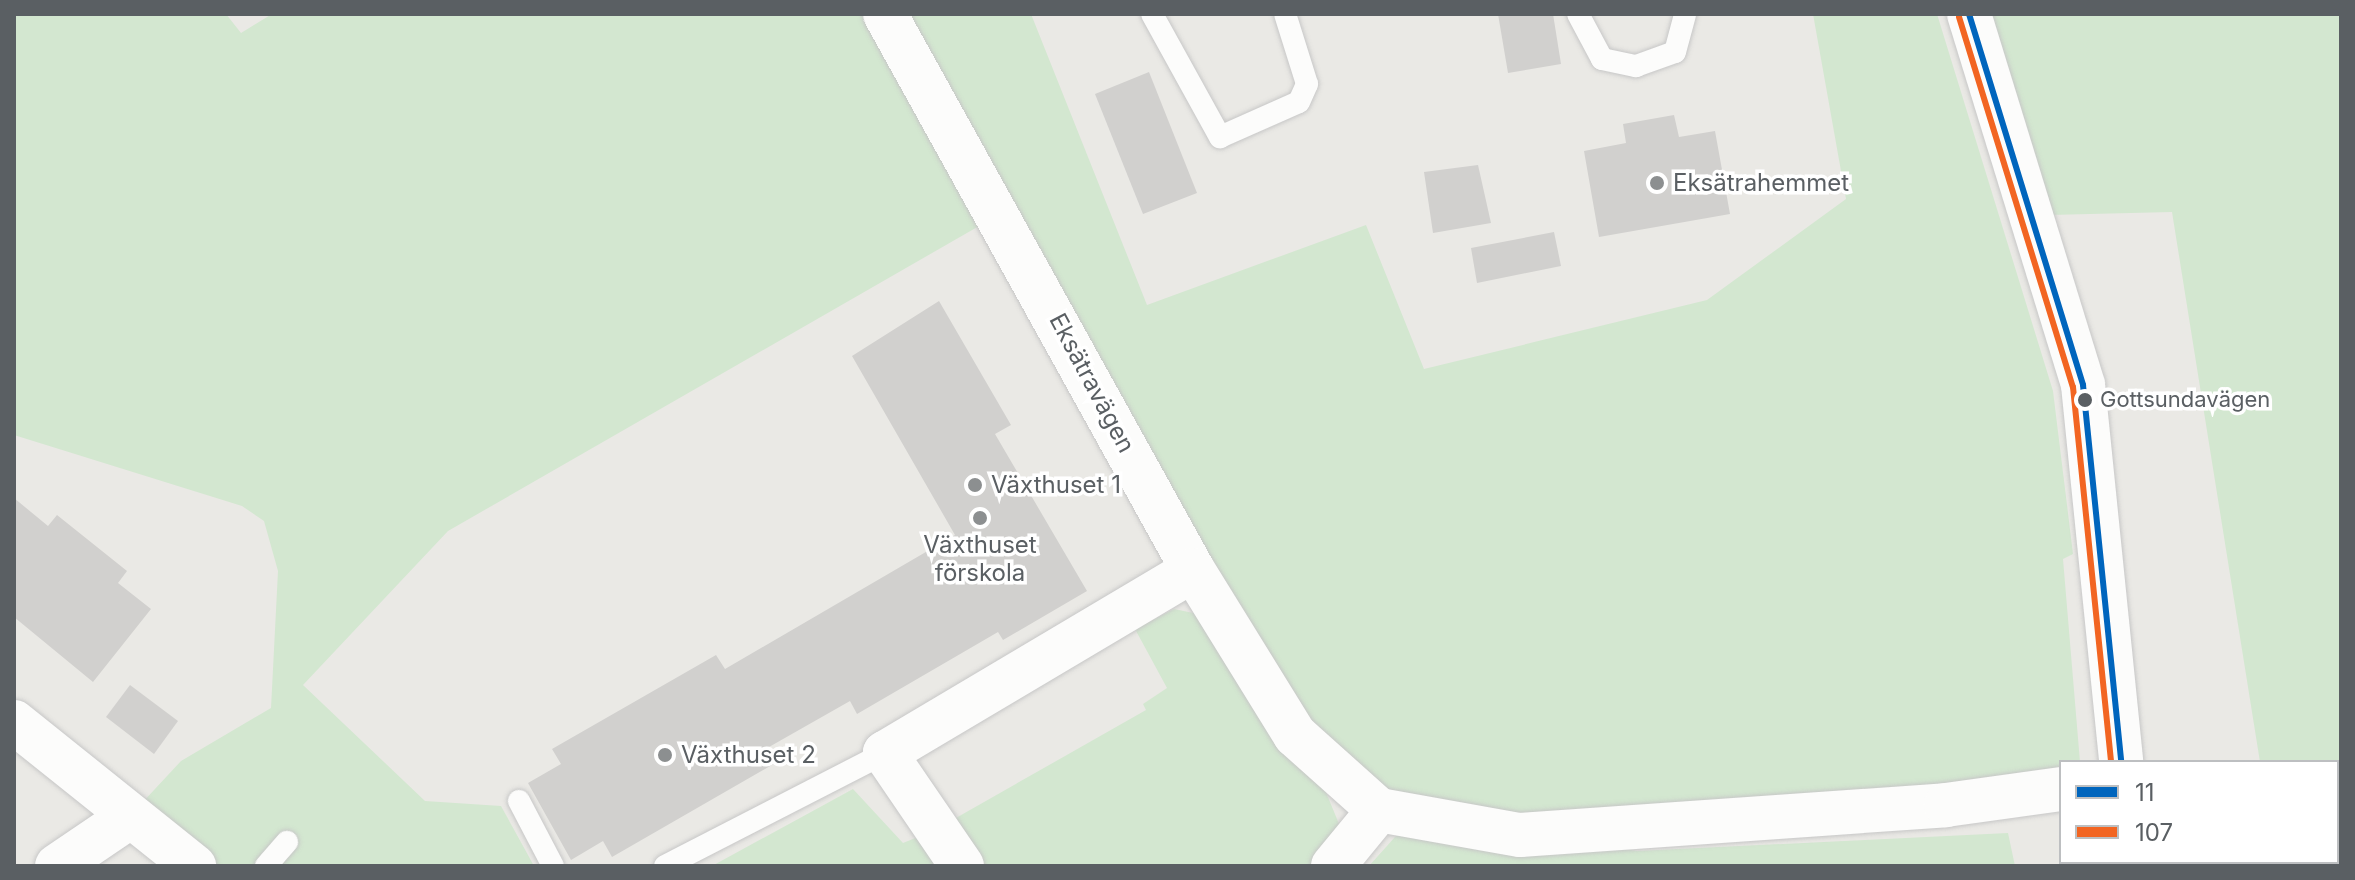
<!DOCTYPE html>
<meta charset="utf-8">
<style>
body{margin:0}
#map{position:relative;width:2355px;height:880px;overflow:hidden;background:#eae9e5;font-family:Inter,sans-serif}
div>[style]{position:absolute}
.green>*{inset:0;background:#d3e7d0}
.stream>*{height:12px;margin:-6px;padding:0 6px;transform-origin:6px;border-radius:6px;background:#b8def6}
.building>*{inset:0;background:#d1d0ce}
.roads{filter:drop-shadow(0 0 2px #c7c7c7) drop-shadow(0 0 2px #c7c7c7)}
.lane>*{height:22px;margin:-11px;padding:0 11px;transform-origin:11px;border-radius:11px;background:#fcfcfb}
.street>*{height:44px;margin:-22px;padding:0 22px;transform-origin:22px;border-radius:22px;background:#fcfcfb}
.secondary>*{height:44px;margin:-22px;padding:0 22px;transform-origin:22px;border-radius:22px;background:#fcfcfb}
.bus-1>*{height:6px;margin:-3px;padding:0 3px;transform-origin:3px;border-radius:3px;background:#0065bd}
.bus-2>*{height:6px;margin:-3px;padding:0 3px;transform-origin:3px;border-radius:3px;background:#f26522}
.dots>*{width:22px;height:22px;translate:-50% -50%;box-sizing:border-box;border:4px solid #fff;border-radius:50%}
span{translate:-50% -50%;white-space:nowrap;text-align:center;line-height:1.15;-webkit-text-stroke:7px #fff;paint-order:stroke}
.bus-label{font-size:22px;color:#5a5f63}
.left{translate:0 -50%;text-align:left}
.poi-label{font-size:24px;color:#5a5f63}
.street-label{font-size:24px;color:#5a5f63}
.frame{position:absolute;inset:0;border:16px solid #5a5f63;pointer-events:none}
.legend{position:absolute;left:2059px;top:760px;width:280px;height:104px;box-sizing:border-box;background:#fff;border:2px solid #bdbfc1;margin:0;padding:10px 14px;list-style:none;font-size:24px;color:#5a5f63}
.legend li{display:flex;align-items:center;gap:16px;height:40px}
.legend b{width:40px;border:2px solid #bdbfc1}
</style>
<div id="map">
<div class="green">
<div style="clip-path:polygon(14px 14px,226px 14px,241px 33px,272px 14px,1031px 14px,1147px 305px,1366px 225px,1424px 369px,1707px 300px,1846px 199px,1813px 14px,1937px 14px,2053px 391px,2073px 554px,2063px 559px,2080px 762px,2061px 762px,2061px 788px,1532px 835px,1637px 851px,2008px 833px,2015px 866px,1369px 866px,1412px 818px,1295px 735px,1000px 214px,448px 531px,303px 685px,425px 801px,501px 806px,534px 866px,194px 866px,128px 818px,181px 761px,271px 708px,278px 571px,264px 521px,242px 506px,14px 435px)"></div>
<div style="clip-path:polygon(1991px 14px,2341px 14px,2341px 866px,2270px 866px,2337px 862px,2337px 762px,2260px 762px,2172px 212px,2049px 215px)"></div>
<div style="clip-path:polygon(1174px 609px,1198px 614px,1325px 790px,1349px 848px,1333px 866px,712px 866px,853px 789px,903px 843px,933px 831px,1146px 710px,1143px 704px,1167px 688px,1135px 629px)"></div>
</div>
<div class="stream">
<div style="left:2337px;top:803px;width:6px;rotate:-51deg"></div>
</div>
<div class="building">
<div style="clip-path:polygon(1498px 14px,1553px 14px,1561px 64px,1508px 73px)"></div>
<div style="clip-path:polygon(1149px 72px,1197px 193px,1143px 214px,1095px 94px)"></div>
<div style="clip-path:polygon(1674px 115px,1679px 137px,1715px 131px,1730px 214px,1599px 237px,1584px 151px,1626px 143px,1623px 124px)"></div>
<div style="clip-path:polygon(1478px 165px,1491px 223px,1433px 233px,1424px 172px)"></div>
<div style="clip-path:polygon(1554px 232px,1561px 266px,1477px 283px,1471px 248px)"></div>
<div style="clip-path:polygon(939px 301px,1011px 425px,995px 434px,1087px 591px,1003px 640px,998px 632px,857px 714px,850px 701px,769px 747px,777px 762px,612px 857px,603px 841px,571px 860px,528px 783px,561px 764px,552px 749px,716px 655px,725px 669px,955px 535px,852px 356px)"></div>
<div style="clip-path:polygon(14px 498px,48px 526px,57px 515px,127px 571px,118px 583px,151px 609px,93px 682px,14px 617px)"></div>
<div style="clip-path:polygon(130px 685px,178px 721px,154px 754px,106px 717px)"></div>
</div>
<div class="roads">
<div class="lane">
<div style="left:1152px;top:14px;width:141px;rotate:61.1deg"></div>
<div style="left:1220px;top:137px;width:86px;rotate:-23.9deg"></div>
<div style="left:1299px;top:102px;width:20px;rotate:-66deg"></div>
<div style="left:1307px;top:84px;width:73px;rotate:-107.4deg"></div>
<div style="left:1578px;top:14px;width:51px;rotate:61.9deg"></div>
<div style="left:1602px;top:59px;width:35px;rotate:12deg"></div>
<div style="left:1636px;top:66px;width:41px;rotate:-19.7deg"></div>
<div style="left:1675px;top:52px;width:39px;rotate:-75deg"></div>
<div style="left:519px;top:801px;width:73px;rotate:62.4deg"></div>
<div style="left:266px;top:866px;width:32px;rotate:-49deg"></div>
<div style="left:665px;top:866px;width:247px;rotate:-27.2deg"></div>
</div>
<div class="street">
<div style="left:885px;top:14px;width:636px;rotate:61.02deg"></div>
<div style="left:1193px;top:570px;width:194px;rotate:58.3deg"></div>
<div style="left:1295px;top:735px;width:113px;rotate:41.8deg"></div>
<div style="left:14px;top:722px;width:231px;rotate:38.7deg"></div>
<div style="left:57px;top:866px;width:86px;rotate:-34.1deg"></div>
<div style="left:962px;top:866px;width:137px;rotate:-124.3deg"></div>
<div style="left:885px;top:753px;width:358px;rotate:-30.7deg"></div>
<div style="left:1333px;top:866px;width:72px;rotate:-50.6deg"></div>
<div style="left:1379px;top:810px;width:143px;rotate:10.1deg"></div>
<div style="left:1520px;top:835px;width:427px;rotate:-4deg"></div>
<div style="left:1946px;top:805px;width:116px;rotate:-7.9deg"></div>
</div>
<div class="secondary">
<div style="left:1969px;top:14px;width:388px;rotate:72.9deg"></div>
<div style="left:2083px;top:385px;width:379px;rotate:84.2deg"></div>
<div style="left:2131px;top:862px;width:4px;rotate:90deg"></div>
</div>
</div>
<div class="bus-1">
<div style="left:1969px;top:14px;width:388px;rotate:72.9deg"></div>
<div style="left:2083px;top:385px;width:379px;rotate:84.2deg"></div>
</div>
<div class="bus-2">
<div style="left:1959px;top:17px;width:387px;rotate:72.9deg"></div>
<div style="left:2073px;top:387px;width:377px;rotate:84.2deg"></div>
</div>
<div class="dots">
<div style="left:1657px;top:183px;background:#8c8f90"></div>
<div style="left:2085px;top:400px;background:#5a5f63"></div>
<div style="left:975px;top:485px;background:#8c8f90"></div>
<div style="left:980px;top:518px;background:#8c8f90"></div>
<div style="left:665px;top:755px;background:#8c8f90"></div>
</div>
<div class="bus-label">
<span class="left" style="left:2100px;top:400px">Gottsundavägen</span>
</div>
<div class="poi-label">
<span class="left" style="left:1673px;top:183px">Eksätrahemmet</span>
<span class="left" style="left:991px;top:485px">Växthuset 1</span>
<span style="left:980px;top:559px">Växthuset<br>förskola</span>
<span class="left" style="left:681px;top:755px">Växthuset 2</span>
</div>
<div class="street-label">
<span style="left:1092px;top:383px;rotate:62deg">Eksätravägen</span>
</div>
<div class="frame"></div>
<ul class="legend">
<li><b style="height:10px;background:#0065bd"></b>11</li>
<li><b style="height:10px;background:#f26522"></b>107</li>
</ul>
</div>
